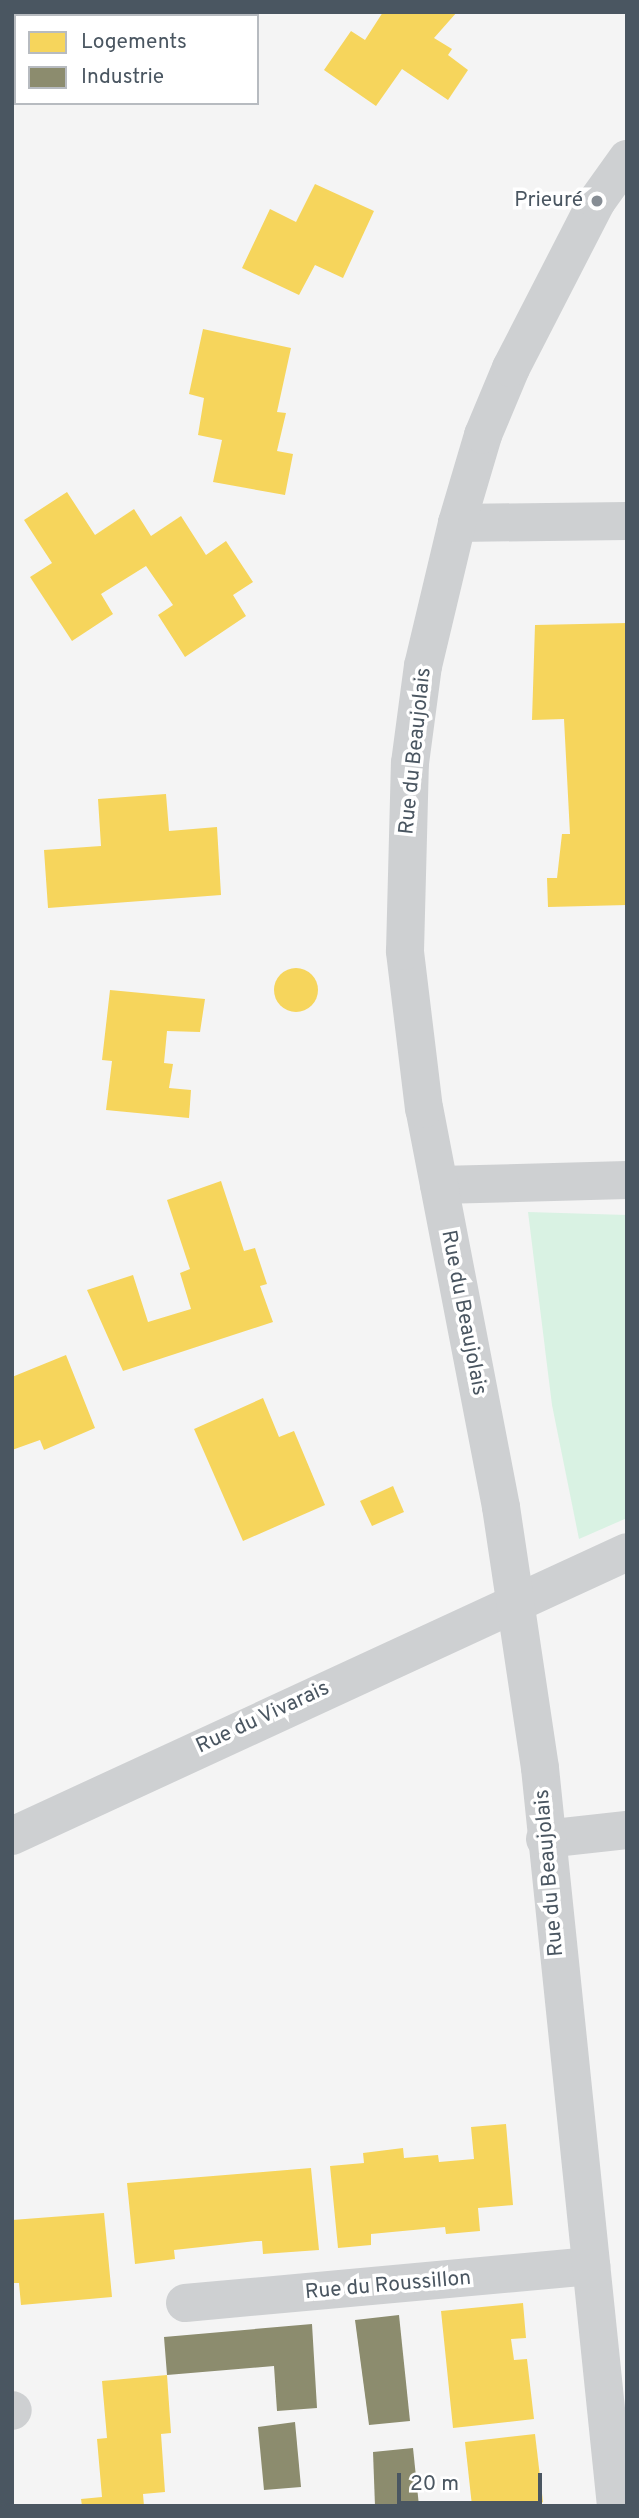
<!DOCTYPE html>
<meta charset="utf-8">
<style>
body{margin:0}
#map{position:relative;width:639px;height:2518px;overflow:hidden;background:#f4f4f4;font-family:Overpass,sans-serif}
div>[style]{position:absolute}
.green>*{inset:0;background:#d9f2e3}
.homes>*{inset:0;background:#f6d55c}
.round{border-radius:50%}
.industry>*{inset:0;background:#8c8c6e}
.minor>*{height:38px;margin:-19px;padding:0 19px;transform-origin:19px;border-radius:19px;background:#ced0d2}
.dots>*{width:19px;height:19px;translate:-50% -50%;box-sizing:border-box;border:4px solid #fff;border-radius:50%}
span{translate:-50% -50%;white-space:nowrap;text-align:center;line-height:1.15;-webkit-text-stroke:7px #fff;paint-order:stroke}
.poi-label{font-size:21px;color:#4a5661}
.right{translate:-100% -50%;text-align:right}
.street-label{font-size:21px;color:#4a5661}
.frame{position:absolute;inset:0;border:14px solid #4a5661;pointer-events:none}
.legend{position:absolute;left:14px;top:14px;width:245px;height:91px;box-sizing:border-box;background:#fff;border:2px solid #b7bbc0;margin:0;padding:9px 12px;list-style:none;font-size:21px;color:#4a5661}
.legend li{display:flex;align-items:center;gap:14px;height:35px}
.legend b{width:35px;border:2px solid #b7bbc0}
.scale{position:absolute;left:397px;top:2473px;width:145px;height:32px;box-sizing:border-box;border:4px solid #4a5661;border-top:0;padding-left:9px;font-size:21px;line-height:24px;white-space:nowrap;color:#4a5661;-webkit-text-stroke:5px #fff;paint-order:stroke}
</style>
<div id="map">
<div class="green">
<div style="clip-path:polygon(528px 1212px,627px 1215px,627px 1518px,579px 1539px,552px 1405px)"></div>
</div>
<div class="homes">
<div style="clip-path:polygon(383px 12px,457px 12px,434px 38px,452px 49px,448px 55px,468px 70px,448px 100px,402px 69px,376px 106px,324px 70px,351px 31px,365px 40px)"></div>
<div style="clip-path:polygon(315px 184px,374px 211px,343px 278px,315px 265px,299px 295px,242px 268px,270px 209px,296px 222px)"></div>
<div style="clip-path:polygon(203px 329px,291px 348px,277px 412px,286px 413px,277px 451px,293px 454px,285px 495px,213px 482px,222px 440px,198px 435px,204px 398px,189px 394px)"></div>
<div style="clip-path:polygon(67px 492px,95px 535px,134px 509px,151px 536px,181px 516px,206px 555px,226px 541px,253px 582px,233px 595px,246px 616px,185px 657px,158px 615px,173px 605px,146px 566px,101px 594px,113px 614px,72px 641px,30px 577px,52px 563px,24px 520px)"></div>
<div style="clip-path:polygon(627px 623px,627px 905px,548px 907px,547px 878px,557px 878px,562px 834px,570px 834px,564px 719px,532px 720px,535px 625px)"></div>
<div style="clip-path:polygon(166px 794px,169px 831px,217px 827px,221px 895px,48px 908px,44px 850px,101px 846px,98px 799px)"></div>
<div class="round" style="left:274px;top:968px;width:44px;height:44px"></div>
<div style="clip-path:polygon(110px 990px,205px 999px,200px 1032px,167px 1031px,164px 1063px,173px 1064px,169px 1088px,191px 1090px,189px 1118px,106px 1110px,112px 1061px,102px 1060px)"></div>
<div style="clip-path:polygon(221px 1181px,244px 1251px,255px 1248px,267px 1284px,260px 1286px,273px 1322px,123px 1371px,87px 1290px,133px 1275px,148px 1322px,191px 1309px,180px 1273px,190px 1269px,167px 1200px)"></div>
<div style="clip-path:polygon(66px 1355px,95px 1428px,44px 1450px,40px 1440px,12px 1450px,12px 1377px)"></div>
<div style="clip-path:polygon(263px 1398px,279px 1437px,294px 1431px,325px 1505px,243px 1541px,194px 1429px)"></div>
<div style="clip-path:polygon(393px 1486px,404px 1512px,372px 1526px,360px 1501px)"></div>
<div style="clip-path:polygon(506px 2124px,513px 2205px,478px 2208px,480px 2231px,446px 2234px,445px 2227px,371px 2234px,371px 2245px,338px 2248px,330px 2166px,364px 2163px,363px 2153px,403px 2148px,404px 2158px,438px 2155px,439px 2162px,474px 2159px,471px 2127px)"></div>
<div style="clip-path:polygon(311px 2168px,319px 2250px,263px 2254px,262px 2241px,256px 2241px,174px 2250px,175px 2259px,135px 2264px,127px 2183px)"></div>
<div style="clip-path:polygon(104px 2213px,112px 2297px,21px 2305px,19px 2283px,12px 2283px,12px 2220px)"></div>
<div style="clip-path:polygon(523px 2303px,526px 2338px,511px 2339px,514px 2360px,527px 2359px,534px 2419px,453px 2428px,441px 2311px)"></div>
<div style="clip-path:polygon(167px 2375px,171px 2433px,161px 2434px,165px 2492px,143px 2494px,144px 2506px,82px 2506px,81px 2499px,102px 2497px,97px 2439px,107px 2438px,102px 2381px)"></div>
<div style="clip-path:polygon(535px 2434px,543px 2502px,537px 2506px,472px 2506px,465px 2442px)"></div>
</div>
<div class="industry">
<div style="clip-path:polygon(399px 2315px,410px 2421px,369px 2425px,355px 2320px)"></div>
<div style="clip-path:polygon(312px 2324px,317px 2408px,277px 2411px,274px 2366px,167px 2375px,164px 2337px)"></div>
<div style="clip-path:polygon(295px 2422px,301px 2487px,264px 2490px,258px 2427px)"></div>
<div style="clip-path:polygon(413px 2448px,419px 2506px,375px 2506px,373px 2452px)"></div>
</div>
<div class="minor">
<div style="left:457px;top:523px;width:170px;rotate:-0.7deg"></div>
<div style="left:439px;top:1185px;width:188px;rotate:-1.5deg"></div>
<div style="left:12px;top:1836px;width:677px;rotate:-24.79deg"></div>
<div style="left:545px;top:1839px;width:82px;rotate:-6.3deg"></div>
<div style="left:185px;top:2303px;width:408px;rotate:-5.2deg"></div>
<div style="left:12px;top:2411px;width:1px;rotate:-45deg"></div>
<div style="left:616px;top:2506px;width:742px;rotate:-95.88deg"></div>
<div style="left:540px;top:1768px;width:264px;rotate:-98.5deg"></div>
<div style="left:501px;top:1507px;width:405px;rotate:-100.9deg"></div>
<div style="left:424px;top:1109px;width:159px;rotate:-96.9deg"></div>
<div style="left:405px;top:951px;width:188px;rotate:-88.5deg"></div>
<div style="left:410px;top:763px;width:98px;rotate:-82.4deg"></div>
<div style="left:423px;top:666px;width:147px;rotate:-76.6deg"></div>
<div style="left:457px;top:523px;width:92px;rotate:-73.5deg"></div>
<div style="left:483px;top:435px;width:73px;rotate:-67.3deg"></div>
<div style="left:511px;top:368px;width:188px;rotate:-62.8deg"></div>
<div style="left:597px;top:201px;width:52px;rotate:-54.5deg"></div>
</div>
<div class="dots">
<div style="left:597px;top:201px;background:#868d94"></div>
</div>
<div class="poi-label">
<span class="right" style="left:583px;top:201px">Prieuré</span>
</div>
<div class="street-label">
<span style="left:416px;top:751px;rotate:-84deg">Rue du Beaujolais</span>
<span style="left:463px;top:1313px;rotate:79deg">Rue du Beaujolais</span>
<span style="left:263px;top:1718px;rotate:-25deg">Rue du Vivarais</span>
<span style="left:550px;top:1873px;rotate:-95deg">Rue du Beaujolais</span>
<span style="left:388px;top:2286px;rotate:-5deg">Rue du Roussillon</span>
</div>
<div class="frame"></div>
<ul class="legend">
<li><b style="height:19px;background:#f6d55c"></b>Logements</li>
<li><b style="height:19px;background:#8c8c6e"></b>Industrie</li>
</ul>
<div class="scale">20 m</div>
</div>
